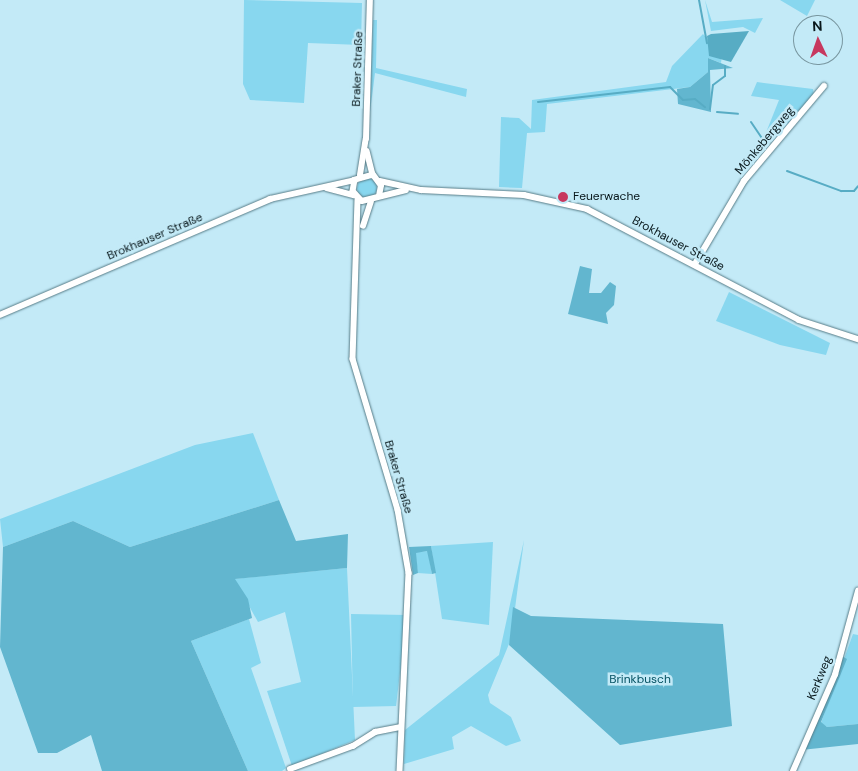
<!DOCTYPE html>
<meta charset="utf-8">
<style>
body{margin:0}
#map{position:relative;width:858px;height:771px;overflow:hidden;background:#c3eaf7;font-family:"DM Sans",sans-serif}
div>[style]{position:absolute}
.green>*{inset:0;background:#88d7ef}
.round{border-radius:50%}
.forest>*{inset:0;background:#62b6cf}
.water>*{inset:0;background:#57acc4}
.stream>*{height:2px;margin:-1px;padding:0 1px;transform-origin:1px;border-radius:1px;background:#57acc4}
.roads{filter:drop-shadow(0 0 1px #577c87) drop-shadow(0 0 1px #577c87)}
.minor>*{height:5.5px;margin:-2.75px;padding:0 2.75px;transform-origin:2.75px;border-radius:2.75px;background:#fff}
.dots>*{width:14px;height:14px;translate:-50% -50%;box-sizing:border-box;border:2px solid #c3eaf7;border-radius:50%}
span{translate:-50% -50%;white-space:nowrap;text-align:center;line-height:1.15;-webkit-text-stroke:5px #c3eaf7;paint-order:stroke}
.street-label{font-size:12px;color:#08171b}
.poi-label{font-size:12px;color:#08171b}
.left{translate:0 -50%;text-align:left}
.park-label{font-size:12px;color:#055263}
.north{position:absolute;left:793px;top:15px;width:50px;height:50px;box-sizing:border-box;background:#c3eaf7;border:1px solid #78969f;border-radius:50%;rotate:357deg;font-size:14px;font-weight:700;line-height:20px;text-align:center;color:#08171b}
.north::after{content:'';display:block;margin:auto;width:18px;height:22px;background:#c7385f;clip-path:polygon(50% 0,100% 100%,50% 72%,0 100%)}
</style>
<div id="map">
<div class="green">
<div style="clip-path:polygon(244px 0,362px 3px,361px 45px,308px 43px,304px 103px,250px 100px,243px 84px)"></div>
<div style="clip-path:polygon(705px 0,712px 22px,763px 18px,755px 33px,743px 27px,711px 31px)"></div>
<div style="clip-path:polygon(780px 0,815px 0,807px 16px)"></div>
<div style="clip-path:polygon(373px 20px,377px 20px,376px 68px,467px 89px,466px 97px,375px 73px,370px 112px)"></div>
<div style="clip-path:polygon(703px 34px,722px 55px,721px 63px,708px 58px,708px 72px,690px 87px,547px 104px,545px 132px,527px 133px,522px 188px,499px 187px,501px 117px,519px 118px,531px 129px,532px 100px,666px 82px,672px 66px)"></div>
<div style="clip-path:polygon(757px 82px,813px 89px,814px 95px,773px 140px,765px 135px,779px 100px,751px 96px)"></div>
<div class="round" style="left:357px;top:178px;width:20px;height:20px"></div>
<div style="clip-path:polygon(729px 292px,830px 343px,826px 355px,780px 345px,716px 321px)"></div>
<div style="clip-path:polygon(253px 433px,279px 500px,130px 547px,73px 521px,3px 547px,0 519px,195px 445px)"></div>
<div style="clip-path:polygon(524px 540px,511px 639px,488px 695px,490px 703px,511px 717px,521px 741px,506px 746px,471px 726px,452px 737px,454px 749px,404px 764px,405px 730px,499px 655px)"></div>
<div style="clip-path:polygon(493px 542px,489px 625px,442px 619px,431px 546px)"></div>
<div style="clip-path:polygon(428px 551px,432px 574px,418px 573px,415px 552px)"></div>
<div style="clip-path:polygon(347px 568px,355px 740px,292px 766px,267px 691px,301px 682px,285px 612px,258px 622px,234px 579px)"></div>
<div style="clip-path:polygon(351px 614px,407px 615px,396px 706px,353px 707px)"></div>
<div style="clip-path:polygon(249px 619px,261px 663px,251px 668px,286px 768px,282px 771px,248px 771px,191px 641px)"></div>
<div style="clip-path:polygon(853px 634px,858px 635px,858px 724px,827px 727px,821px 723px)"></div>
</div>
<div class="forest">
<div style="clip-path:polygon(708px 58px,733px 68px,710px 70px,711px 112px,678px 104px,677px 89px,690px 87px,708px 72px)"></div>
<div style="clip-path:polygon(580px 266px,592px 269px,589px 293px,601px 293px,610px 282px,616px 286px,614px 305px,606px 313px,608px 324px,568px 314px)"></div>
<div style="clip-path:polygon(279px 500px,296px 541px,348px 534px,347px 568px,235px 579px,248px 599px,252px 618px,191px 641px,248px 771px,102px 771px,91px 735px,57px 753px,38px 753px,0 647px,3px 547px,73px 521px,130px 547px)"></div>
<div style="clip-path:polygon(431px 546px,436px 573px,432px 574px,427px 551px,416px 553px,418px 573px,413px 575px,409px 547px)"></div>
<div style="clip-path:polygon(513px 607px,531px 616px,723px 624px,732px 726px,620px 745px,509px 645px)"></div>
<div style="clip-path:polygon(840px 655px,847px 659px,821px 722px,827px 727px,858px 724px,858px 744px,801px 750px)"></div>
</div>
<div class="water">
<div style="clip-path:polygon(749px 31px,731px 62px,709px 56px,707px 36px,711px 34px)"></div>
</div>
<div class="stream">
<div style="left:699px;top:0;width:44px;rotate:79.5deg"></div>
<div style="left:538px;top:102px;width:133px;rotate:-6.5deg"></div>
<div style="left:670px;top:87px;width:18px;rotate:45deg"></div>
<div style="left:683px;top:100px;width:12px;rotate:-5deg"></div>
<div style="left:695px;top:99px;width:13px;rotate:39deg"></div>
<div style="left:710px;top:109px;width:24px;rotate:-83deg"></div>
<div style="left:713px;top:85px;width:15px;rotate:-37deg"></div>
<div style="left:725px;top:76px;width:10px;rotate:-90deg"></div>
<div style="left:717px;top:112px;width:21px;rotate:5deg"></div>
<div style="left:751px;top:122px;width:27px;rotate:56deg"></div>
<div style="left:787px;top:171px;width:58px;rotate:20.3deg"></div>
<div style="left:841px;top:191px;width:13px"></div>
<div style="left:854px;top:191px;width:6px;rotate:-51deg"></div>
</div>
<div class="roads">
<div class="minor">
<div style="left:367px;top:151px;width:25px;rotate:76deg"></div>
<div style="left:360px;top:175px;width:36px;rotate:-81deg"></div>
<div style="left:366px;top:139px;width:139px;rotate:-88.4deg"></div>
<div style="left:380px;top:181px;width:42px;rotate:12.4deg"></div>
<div style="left:421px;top:190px;width:103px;rotate:2.8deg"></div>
<div style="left:524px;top:195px;width:65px;rotate:12.5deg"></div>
<div style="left:587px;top:209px;width:239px;rotate:27.6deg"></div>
<div style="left:799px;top:320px;width:62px;rotate:17.9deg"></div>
<div style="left:327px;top:188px;width:28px;rotate:15deg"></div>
<div style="left:379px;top:196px;width:10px;rotate:-79deg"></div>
<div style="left:381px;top:186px;width:14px;rotate:-126deg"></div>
<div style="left:373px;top:175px;width:19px;rotate:164deg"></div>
<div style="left:355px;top:180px;width:11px;rotate:100deg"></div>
<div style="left:353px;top:191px;width:13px;rotate:48deg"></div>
<div style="left:362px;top:201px;width:45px;rotate:-14deg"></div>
<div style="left:358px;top:200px;width:159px;rotate:91.8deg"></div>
<div style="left:353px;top:359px;width:158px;rotate:73.4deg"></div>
<div style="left:398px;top:510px;width:64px;rotate:80.1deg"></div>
<div style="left:409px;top:573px;width:198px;rotate:92.6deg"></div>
<div style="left:363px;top:226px;width:25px;rotate:-72deg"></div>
<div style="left:695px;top:264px;width:96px;rotate:-59.4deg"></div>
<div style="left:744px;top:181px;width:124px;rotate:-49.9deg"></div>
<div style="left:0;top:315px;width:294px;rotate:-23.2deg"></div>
<div style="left:270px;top:199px;width:87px;rotate:-12.6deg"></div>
<div style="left:290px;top:769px;width:67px;rotate:-20.1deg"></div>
<div style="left:353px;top:746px;width:26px;rotate:-32deg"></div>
<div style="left:375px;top:732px;width:25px;rotate:-11deg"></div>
<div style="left:793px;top:771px;width:105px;rotate:-66.4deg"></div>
<div style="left:835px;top:675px;width:87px;rotate:-74.7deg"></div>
</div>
</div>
<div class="dots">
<div style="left:563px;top:197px;background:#c7385f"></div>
</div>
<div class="street-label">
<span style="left:358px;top:69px;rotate:-88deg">Braker Straße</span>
<span style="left:765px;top:141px;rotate:-50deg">Mönkebergweg</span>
<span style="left:155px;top:237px;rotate:-23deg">Brokhauser Straße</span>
<span style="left:678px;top:244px;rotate:28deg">Brokhauser Straße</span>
<span style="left:398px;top:477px;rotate:74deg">Braker Straße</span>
<span style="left:820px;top:678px;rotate:-68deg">Kerkweg</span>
</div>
<div class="poi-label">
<span class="left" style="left:573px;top:197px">Feuerwache</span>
</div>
<div class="park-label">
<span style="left:640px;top:680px">Brinkbusch</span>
</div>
<div class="north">N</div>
</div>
